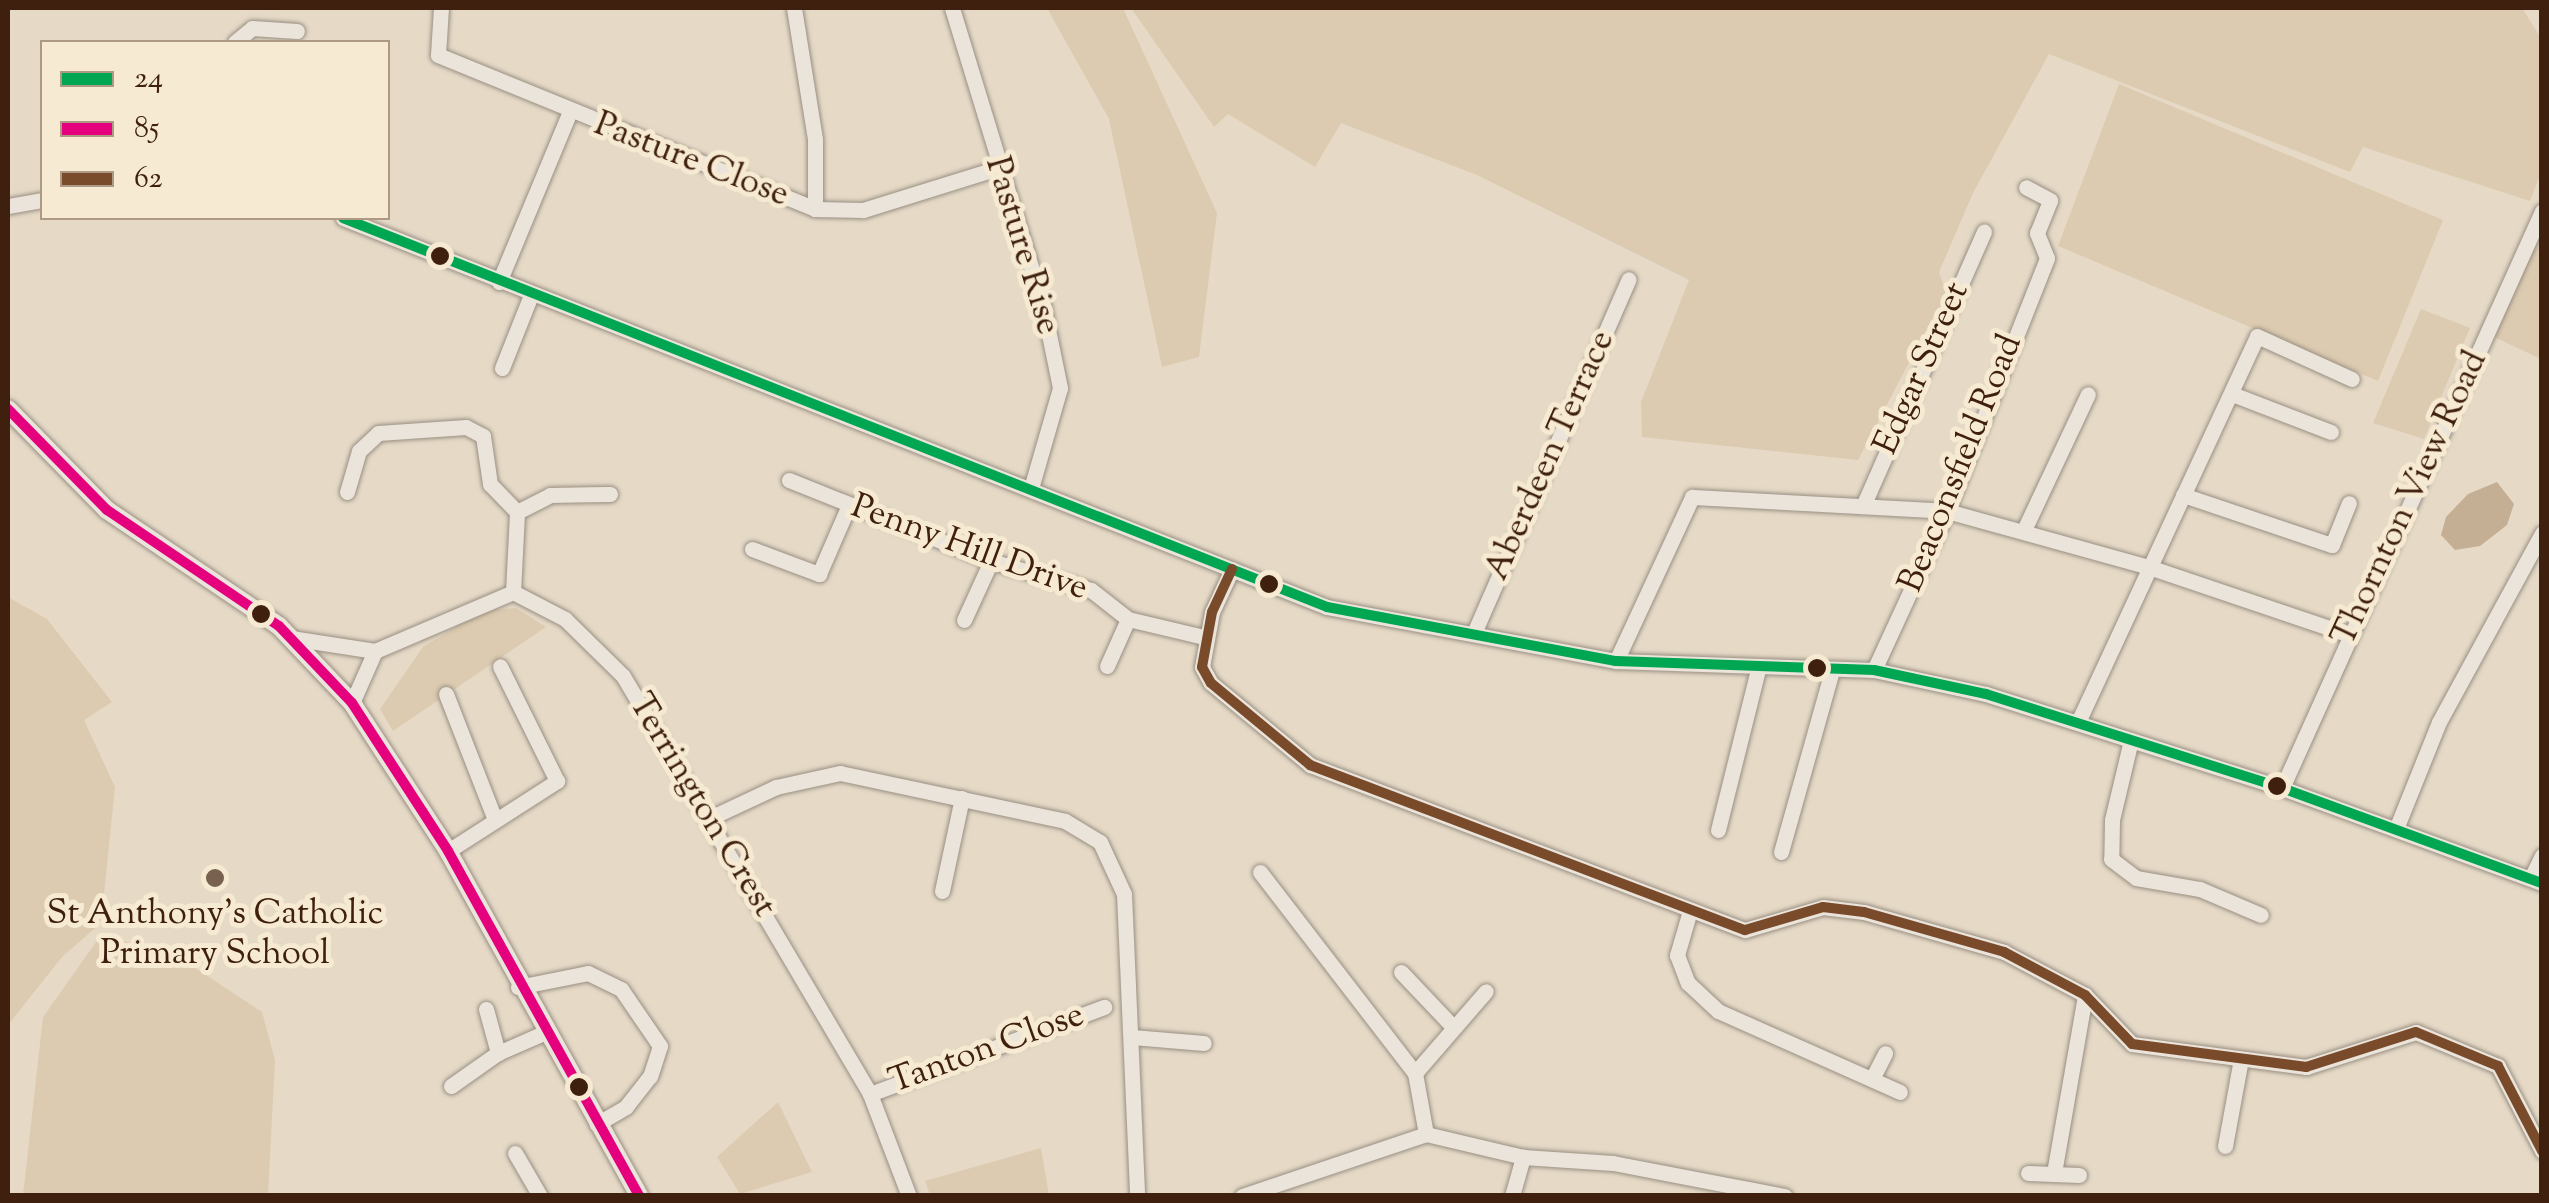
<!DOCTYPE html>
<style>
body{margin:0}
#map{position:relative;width:2549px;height:1203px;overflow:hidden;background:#e6dac7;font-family:"Sorts Mill Goudy",serif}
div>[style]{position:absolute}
.green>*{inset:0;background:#dccbb0}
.water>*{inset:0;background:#c4af95}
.roads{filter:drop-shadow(0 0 2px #9a8f82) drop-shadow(0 0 2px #9a8f82)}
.minor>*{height:15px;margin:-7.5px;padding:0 7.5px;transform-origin:7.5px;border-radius:7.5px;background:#eae4db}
.tertiary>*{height:18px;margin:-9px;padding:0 9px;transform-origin:9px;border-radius:9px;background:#eae4db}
.bus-1>*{height:10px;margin:-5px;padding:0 5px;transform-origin:5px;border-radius:5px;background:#00a651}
.bus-2>*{height:10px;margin:-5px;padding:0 5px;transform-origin:5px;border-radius:5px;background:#e5007d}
.bus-3>*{height:10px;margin:-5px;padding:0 5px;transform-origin:5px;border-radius:5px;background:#7a4b2a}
.dots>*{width:28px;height:28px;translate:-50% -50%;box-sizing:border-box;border:5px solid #f7ead2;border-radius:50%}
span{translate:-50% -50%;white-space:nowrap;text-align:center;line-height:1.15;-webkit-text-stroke:10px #f7ead2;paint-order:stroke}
.street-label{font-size:35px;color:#3f200f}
.poi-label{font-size:35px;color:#3f200f}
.frame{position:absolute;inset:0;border:10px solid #3f200f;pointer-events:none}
.legend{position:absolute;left:40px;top:40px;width:350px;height:180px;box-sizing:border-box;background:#f7ead2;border:2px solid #ad9984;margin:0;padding:12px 18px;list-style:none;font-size:30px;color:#3f200f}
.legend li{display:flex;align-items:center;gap:20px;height:50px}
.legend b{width:50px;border:2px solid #ad9984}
</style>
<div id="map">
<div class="green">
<div style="clip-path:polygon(1047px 8px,1123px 8px,1217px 213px,1199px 357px,1162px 367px,1109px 119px)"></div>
<div style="clip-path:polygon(1131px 8px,2522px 8px,2541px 38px,2541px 173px,2530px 201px,2363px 147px,2350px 172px,2049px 54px,1973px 193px,1939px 272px,1946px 292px,1858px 460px,1642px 437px,1641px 402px,1689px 280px,1477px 175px,1341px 123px,1315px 167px,1228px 114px,1214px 127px)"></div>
<div style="clip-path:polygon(2119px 84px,2443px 220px,2378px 381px,2058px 246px)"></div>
<div style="clip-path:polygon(2541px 224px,2541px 359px,2494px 337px)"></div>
<div style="clip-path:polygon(2421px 309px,2470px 328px,2424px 439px,2373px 423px)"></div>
<div style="clip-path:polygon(8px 597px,47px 619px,112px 702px,84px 720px,115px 787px,101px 923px,62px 957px,8px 1025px)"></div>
<div style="clip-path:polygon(516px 608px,546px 627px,393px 731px,380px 709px,423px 647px,484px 610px)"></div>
<div style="clip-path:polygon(101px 935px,177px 956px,262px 1012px,275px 1060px,268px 1195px,23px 1195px,43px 1017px)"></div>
<div style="clip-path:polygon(778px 1102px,812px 1172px,740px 1194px,717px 1157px)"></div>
<div style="clip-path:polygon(1041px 1148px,1049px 1195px,930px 1195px,925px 1181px)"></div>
</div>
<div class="water">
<div style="clip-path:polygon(2497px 482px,2514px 504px,2507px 525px,2480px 546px,2455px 550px,2441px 535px,2446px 517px,2468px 494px)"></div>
</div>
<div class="roads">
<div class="minor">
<div style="left:441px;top:8px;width:47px;rotate:93.7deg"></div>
<div style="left:438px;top:55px;width:407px;rotate:22.2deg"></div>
<div style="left:815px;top:209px;width:48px;rotate:1.2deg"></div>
<div style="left:863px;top:210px;width:141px;rotate:-17.3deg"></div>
<div style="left:794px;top:8px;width:133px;rotate:80.9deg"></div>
<div style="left:815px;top:139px;width:70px;rotate:90deg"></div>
<div style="left:952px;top:8px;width:311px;rotate:73deg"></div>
<div style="left:1043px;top:305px;width:85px;rotate:78.4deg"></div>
<div style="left:1060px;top:388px;width:101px;rotate:106.1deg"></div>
<div style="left:235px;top:42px;width:22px;rotate:-39deg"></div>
<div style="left:252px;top:28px;width:45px;rotate:3.8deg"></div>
<div style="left:8px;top:206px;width:35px;rotate:-10deg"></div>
<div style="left:343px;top:218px;width:1058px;rotate:21.57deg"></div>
<div style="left:1327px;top:607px;width:294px;rotate:10.6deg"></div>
<div style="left:1616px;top:661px;width:258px;rotate:2deg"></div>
<div style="left:1874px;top:670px;width:115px;rotate:12.1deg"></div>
<div style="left:1986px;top:694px;width:311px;rotate:17.6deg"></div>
<div style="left:2282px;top:788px;width:277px;rotate:20.1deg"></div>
<div style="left:499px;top:282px;width:182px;rotate:-67.4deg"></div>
<div style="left:502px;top:368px;width:79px;rotate:-68.3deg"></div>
<div style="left:2232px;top:394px;width:106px;rotate:21deg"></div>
<div style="left:789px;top:480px;width:218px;rotate:21.9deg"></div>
<div style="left:991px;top:561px;width:104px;rotate:16.2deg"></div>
<div style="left:1091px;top:590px;width:47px;rotate:38.1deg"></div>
<div style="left:1128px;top:619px;width:78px;rotate:13.3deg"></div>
<div style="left:347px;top:492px;width:43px;rotate:-73.7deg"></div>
<div style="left:359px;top:451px;width:26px;rotate:-43deg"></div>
<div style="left:378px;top:433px;width:88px;rotate:-3.9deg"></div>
<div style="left:466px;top:427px;width:19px;rotate:28deg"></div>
<div style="left:483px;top:436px;width:49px;rotate:81.7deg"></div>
<div style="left:490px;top:484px;width:39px;rotate:46deg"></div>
<div style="left:2183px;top:495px;width:157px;rotate:18.6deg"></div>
<div style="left:2332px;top:545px;width:45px;rotate:-68deg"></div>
<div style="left:1863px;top:506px;width:300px;rotate:-66.2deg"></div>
<div style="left:2024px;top:530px;width:150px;rotate:-64.8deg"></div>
<div style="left:752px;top:549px;width:72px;rotate:20.5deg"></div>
<div style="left:819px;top:574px;width:75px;rotate:-66.5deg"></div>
<div style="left:1232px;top:569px;width:47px;rotate:114.9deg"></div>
<div style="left:1212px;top:612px;width:56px;rotate:100.3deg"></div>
<div style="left:1202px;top:667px;width:18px;rotate:61deg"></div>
<div style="left:1211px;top:683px;width:129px;rotate:39.6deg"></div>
<div style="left:1310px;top:765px;width:465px;rotate:20.8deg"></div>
<div style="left:1745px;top:930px;width:81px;rotate:-16.4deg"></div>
<div style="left:1823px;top:907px;width:41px;rotate:7deg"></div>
<div style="left:1864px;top:912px;width:146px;rotate:15.9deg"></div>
<div style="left:2004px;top:952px;width:92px;rotate:28deg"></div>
<div style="left:2085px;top:995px;width:68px;rotate:46.2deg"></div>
<div style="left:2132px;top:1044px;width:176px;rotate:7.5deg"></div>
<div style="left:2306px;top:1067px;width:115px;rotate:-17.7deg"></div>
<div style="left:2416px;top:1032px;width:89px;rotate:22.5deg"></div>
<div style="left:2498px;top:1066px;width:96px;rotate:62.6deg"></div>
<div style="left:513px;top:592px;width:80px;rotate:-87.1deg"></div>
<div style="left:517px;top:512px;width:37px;rotate:-27deg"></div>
<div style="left:550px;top:495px;width:60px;rotate:-1deg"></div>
<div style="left:964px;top:620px;width:65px;rotate:-65.4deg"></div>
<div style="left:1474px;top:633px;width:386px;rotate:-66.4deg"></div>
<div style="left:291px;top:638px;width:85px;rotate:8.8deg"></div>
<div style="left:375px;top:651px;width:57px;rotate:113.9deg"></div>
<div style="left:375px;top:651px;width:150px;rotate:-23.1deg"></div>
<div style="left:513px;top:592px;width:59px;rotate:27.4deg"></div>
<div style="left:565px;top:619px;width:81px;rotate:44.5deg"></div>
<div style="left:623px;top:676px;width:486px;rotate:59.4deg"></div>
<div style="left:870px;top:1094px;width:109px;rotate:69.1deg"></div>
<div style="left:1616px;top:661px;width:181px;rotate:-65.1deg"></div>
<div style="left:1692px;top:497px;width:255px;rotate:3.1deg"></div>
<div style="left:1947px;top:511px;width:210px;rotate:15.5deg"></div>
<div style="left:2149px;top:567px;width:209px;rotate:18.7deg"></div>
<div style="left:1107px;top:666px;width:51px;rotate:-65.9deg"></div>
<div style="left:1874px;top:670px;width:175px;rotate:-65.3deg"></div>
<div style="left:1947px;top:511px;width:272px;rotate:-68.4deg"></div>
<div style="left:2047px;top:258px;width:27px;rotate:-112deg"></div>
<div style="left:2037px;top:233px;width:35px;rotate:-68deg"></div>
<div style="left:2050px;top:200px;width:27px;rotate:-152deg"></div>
<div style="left:446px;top:694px;width:135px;rotate:68.7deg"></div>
<div style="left:2078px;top:722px;width:425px;rotate:-65.1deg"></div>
<div style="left:2257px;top:336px;width:104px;rotate:24.4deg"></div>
<div style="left:2131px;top:740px;width:82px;rotate:103.4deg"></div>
<div style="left:2112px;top:820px;width:39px;rotate:91deg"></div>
<div style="left:2111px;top:859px;width:31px;rotate:37deg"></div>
<div style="left:2136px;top:878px;width:65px;rotate:9.8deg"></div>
<div style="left:2200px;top:889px;width:66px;rotate:23.1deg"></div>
<div style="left:2282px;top:788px;width:633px;rotate:-65.74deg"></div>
<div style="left:712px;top:817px;width:71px;rotate:-25.1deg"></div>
<div style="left:776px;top:787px;width:66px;rotate:-12.3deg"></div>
<div style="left:840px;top:773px;width:230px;rotate:12deg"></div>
<div style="left:1065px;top:821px;width:41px;rotate:31deg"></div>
<div style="left:1100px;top:842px;width:57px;rotate:65.2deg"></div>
<div style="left:1124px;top:894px;width:302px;rotate:87.5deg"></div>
<div style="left:2396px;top:829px;width:115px;rotate:-68.1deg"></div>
<div style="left:2439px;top:722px;width:215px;rotate:-61.4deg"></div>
<div style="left:1718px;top:830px;width:166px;rotate:-76deg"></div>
<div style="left:448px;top:851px;width:130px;rotate:-32.7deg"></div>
<div style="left:557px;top:781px;width:128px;rotate:-116.4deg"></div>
<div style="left:1781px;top:852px;width:189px;rotate:-74.3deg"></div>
<div style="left:1260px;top:872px;width:254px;rotate:52.4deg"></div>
<div style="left:1415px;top:1073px;width:62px;rotate:79.8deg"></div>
<div style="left:2531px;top:878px;width:25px;rotate:-64deg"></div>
<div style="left:942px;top:891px;width:95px;rotate:-77.9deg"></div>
<div style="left:1689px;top:914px;width:43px;rotate:106.3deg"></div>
<div style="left:1677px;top:955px;width:30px;rotate:69deg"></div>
<div style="left:1688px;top:983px;width:41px;rotate:43deg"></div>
<div style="left:1718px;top:1011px;width:199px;rotate:24deg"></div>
<div style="left:1401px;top:972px;width:76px;rotate:46.6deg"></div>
<div style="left:518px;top:987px;width:71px;rotate:-11.3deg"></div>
<div style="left:588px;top:973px;width:37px;rotate:26deg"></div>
<div style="left:621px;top:989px;width:69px;rotate:55.6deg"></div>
<div style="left:660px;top:1046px;width:32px;rotate:108deg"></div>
<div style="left:650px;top:1076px;width:39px;rotate:128deg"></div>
<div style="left:626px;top:1107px;width:34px;rotate:150deg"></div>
<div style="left:486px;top:1009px;width:46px;rotate:74.7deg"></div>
<div style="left:1132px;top:1037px;width:72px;rotate:4.8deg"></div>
<div style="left:1415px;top:1073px;width:108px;rotate:-49.1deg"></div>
<div style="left:1872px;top:1079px;width:29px;rotate:-63deg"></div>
<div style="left:451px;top:1086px;width:57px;rotate:-35.1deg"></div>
<div style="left:498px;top:1053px;width:52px;rotate:-23.6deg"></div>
<div style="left:870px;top:1094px;width:250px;rotate:-20.4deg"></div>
<div style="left:2225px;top:1146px;width:88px;rotate:-79.6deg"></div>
<div style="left:515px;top:1153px;width:50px;rotate:59.8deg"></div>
<div style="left:2028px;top:1173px;width:51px;rotate:2.2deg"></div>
<div style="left:2054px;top:1173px;width:181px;rotate:-80.1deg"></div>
<div style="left:1242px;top:1196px;width:194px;rotate:-18.6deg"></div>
<div style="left:1426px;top:1134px;width:100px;rotate:13.3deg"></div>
<div style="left:1523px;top:1157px;width:90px;rotate:3.8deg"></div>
<div style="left:1613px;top:1163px;width:175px;rotate:10.9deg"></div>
<div style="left:1512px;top:1196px;width:41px;rotate:-74.2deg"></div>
</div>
<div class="tertiary">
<div style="left:8px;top:409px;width:141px;rotate:45.6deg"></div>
<div style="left:107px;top:510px;width:207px;rotate:34deg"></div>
<div style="left:279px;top:626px;width:106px;rotate:46.5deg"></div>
<div style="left:352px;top:703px;width:176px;rotate:57deg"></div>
<div style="left:448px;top:851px;width:394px;rotate:61deg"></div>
</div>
</div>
<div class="bus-1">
<div style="left:343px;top:218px;width:1058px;rotate:21.57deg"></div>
<div style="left:1327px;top:607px;width:294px;rotate:10.6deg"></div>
<div style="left:1616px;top:661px;width:258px;rotate:2deg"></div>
<div style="left:1874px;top:670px;width:115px;rotate:12.1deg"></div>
<div style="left:1986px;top:694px;width:311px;rotate:17.6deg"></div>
<div style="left:2282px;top:788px;width:277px;rotate:20.1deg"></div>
</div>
<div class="bus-2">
<div style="left:8px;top:409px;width:141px;rotate:45.6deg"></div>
<div style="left:107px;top:510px;width:207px;rotate:34deg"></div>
<div style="left:279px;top:626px;width:106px;rotate:46.5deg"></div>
<div style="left:352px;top:703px;width:176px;rotate:57deg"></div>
<div style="left:448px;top:851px;width:394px;rotate:61deg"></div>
</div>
<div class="bus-3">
<div style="left:1232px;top:569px;width:47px;rotate:114.9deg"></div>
<div style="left:1212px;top:612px;width:56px;rotate:100.3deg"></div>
<div style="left:1202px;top:667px;width:18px;rotate:61deg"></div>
<div style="left:1211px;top:683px;width:129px;rotate:39.6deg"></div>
<div style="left:1310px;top:765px;width:465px;rotate:20.8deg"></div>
<div style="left:1745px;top:930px;width:81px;rotate:-16.4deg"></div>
<div style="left:1823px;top:907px;width:41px;rotate:7deg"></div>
<div style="left:1864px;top:912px;width:146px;rotate:15.9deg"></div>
<div style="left:2004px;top:952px;width:92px;rotate:28deg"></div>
<div style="left:2085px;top:995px;width:68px;rotate:46.2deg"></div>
<div style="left:2132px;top:1044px;width:176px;rotate:7.5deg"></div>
<div style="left:2306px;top:1067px;width:115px;rotate:-17.7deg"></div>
<div style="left:2416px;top:1032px;width:89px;rotate:22.5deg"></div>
<div style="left:2498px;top:1066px;width:96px;rotate:62.6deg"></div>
</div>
<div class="dots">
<div style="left:440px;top:256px;background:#3f200f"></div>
<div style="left:1269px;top:584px;background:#3f200f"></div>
<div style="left:261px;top:614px;background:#3f200f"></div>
<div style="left:1817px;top:668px;background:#3f200f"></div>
<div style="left:2277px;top:786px;background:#3f200f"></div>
<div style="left:215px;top:878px;background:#79614f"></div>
<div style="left:579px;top:1087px;background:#3f200f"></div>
</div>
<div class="street-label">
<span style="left:691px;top:161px;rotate:21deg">Pasture Close</span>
<span style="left:1021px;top:246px;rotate:73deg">Pasture Rise</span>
<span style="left:1923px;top:369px;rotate:-66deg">Edgar Street</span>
<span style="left:1551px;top:456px;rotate:-66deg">Aberdeen Terrace</span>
<span style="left:1962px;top:464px;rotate:-68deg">Beaconsfield Road</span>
<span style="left:2411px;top:499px;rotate:-65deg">Thornton View Road</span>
<span style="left:969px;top:549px;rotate:20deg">Penny Hill Drive</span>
<span style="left:701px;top:806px;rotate:59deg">Terrington Crest</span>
<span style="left:987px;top:1050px;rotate:-20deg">Tanton Close</span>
</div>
<div class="poi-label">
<span style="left:215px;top:935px">St Anthony's Catholic<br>Primary School</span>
</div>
<div class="frame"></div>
<ul class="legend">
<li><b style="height:12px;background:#00a651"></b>24</li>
<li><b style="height:12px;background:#e5007d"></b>85</li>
<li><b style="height:12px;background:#7a4b2a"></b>62</li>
</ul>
</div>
